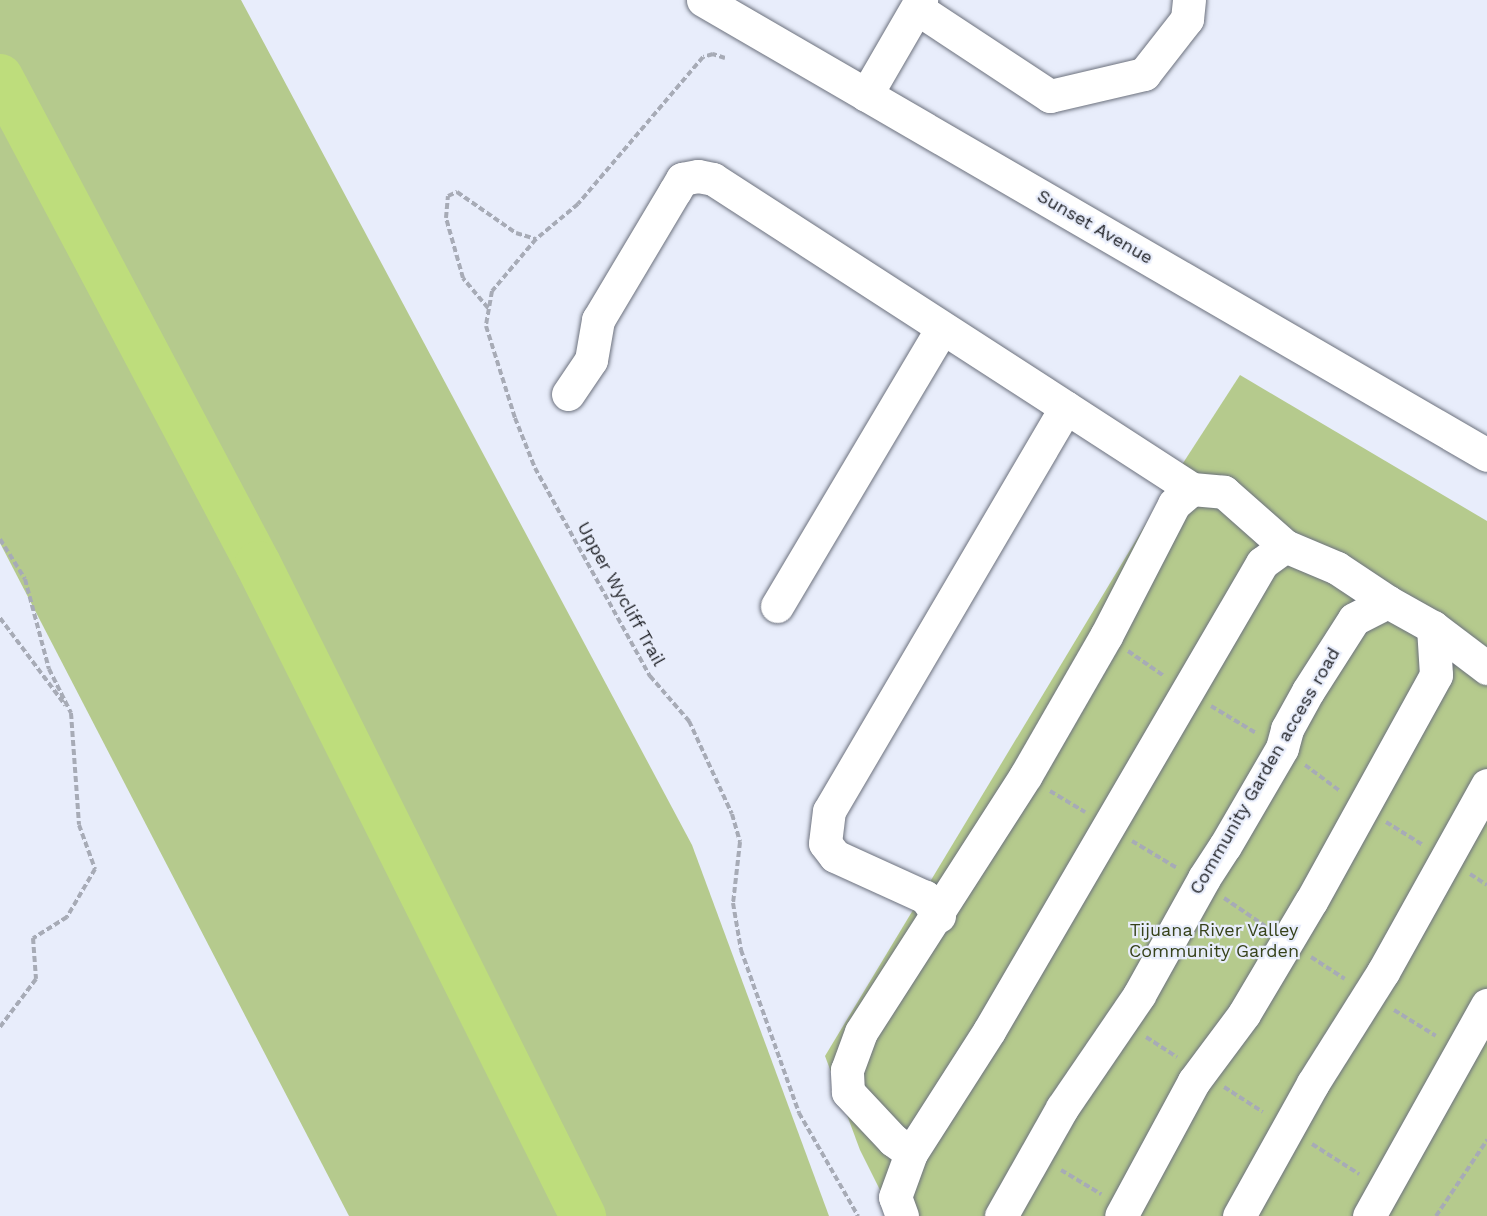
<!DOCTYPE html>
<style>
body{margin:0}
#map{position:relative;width:1487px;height:1216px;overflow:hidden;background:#e8edfb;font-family:"Work Sans",sans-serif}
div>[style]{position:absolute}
.green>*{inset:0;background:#b5ca8d}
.river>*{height:46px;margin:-23px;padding:0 23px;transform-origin:23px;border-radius:23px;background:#bedd7c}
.path>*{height:4px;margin-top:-2px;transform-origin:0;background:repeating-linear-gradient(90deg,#a7abb6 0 6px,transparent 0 9px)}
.roads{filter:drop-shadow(0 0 2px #6c717d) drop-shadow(0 0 2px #6c717d)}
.minor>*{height:33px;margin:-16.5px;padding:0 16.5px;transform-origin:16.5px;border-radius:16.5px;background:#fff}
span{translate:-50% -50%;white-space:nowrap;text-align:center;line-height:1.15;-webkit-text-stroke:4.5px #e8edfb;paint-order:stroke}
.street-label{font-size:18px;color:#23252a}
.park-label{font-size:18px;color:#36421a}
</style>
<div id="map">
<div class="green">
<div style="clip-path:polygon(0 0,241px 0,692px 845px,829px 1216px,349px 1216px,0 543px)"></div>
<div style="clip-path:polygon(1240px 375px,1487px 521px,1487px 1216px,893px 1216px,860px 1150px,825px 1056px,1174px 477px)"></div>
</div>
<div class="river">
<div style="left:0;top:77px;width:551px;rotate:62.09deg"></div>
<div style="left:258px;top:564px;width:729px;rotate:63.51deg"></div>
</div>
<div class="path">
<div style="left:725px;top:58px;width:13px;rotate:-162deg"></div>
<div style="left:713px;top:54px;width:10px;rotate:163deg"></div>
<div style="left:703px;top:57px;width:193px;rotate:130.4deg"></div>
<div style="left:578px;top:204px;width:55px;rotate:140.2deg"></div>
<div style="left:536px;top:239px;width:68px;rotate:130.2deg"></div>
<div style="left:492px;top:291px;width:36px;rotate:100deg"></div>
<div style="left:486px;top:326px;width:96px;rotate:72.5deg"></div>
<div style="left:515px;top:418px;width:54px;rotate:68.2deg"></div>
<div style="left:535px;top:468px;width:238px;rotate:61.1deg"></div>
<div style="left:650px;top:676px;width:60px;rotate:49.1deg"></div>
<div style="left:689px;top:721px;width:102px;rotate:65.2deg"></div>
<div style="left:732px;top:814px;width:29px;rotate:74deg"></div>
<div style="left:740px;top:842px;width:61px;rotate:96.5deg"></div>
<div style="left:733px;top:903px;width:48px;rotate:80.3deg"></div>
<div style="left:741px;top:950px;width:173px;rotate:70.4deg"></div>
<div style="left:799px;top:1113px;width:119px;rotate:60.2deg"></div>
<div style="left:488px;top:308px;width:39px;rotate:-130deg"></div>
<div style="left:463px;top:278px;width:62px;rotate:-105.8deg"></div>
<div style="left:446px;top:218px;width:22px;rotate:-85deg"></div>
<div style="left:448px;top:196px;width:10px;rotate:-24deg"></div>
<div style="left:457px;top:192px;width:72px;rotate:34.8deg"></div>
<div style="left:516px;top:233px;width:21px;rotate:17deg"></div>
<div style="left:0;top:539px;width:47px;rotate:58deg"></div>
<div style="left:25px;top:579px;width:93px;rotate:75.1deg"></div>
<div style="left:49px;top:669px;width:49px;rotate:63.4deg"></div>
<div style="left:71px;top:713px;width:112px;rotate:85.9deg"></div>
<div style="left:79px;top:825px;width:47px;rotate:70deg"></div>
<div style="left:95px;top:869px;width:56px;rotate:120.3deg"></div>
<div style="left:67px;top:917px;width:40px;rotate:148deg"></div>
<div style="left:33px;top:938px;width:41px;rotate:85.8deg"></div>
<div style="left:36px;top:979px;width:60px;rotate:126.9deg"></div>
<div style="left:0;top:618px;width:109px;rotate:53.2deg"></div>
<div style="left:1128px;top:651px;width:44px;rotate:34.8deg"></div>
<div style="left:1211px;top:706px;width:52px;rotate:31deg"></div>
<div style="left:1305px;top:765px;width:44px;rotate:36.6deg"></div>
<div style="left:1050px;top:791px;width:41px;rotate:31deg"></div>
<div style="left:1386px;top:822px;width:44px;rotate:31.9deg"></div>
<div style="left:1132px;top:841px;width:52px;rotate:31deg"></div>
<div style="left:1470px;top:874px;width:20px;rotate:33deg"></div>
<div style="left:1224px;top:898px;width:50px;rotate:34.3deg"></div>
<div style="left:1311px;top:957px;width:40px;rotate:32.9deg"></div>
<div style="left:1394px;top:1010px;width:49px;rotate:31.8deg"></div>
<div style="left:1146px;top:1037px;width:37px;rotate:33deg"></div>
<div style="left:1224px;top:1087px;width:46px;rotate:32.7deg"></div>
<div style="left:1312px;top:1144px;width:56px;rotate:32.6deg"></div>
<div style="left:1061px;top:1170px;width:47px;rotate:31deg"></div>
<div style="left:1436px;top:1216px;width:92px;rotate:-56.1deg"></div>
</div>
<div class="roads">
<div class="minor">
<div style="left:703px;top:0;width:906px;rotate:30.13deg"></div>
<div style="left:918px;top:9px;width:158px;rotate:33.4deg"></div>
<div style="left:1050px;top:96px;width:97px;rotate:-13.2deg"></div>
<div style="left:1144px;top:74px;width:70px;rotate:-52deg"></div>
<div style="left:1187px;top:19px;width:19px;rotate:-84deg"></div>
<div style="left:866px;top:95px;width:110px;rotate:-59.9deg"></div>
<div style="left:568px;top:394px;width:41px;rotate:-55.9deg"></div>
<div style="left:591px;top:360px;width:41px;rotate:-80.1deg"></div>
<div style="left:598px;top:320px;width:150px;rotate:-59.2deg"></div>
<div style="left:675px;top:191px;width:14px;rotate:-60deg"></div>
<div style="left:682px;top:179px;width:16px;rotate:-11deg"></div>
<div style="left:698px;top:176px;width:15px;rotate:11deg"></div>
<div style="left:713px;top:179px;width:571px;rotate:32.91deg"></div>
<div style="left:777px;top:606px;width:323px;rotate:-59.3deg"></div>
<div style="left:1433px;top:627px;width:68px;rotate:37.2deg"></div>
<div style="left:939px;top:916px;width:24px;rotate:-126deg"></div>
<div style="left:925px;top:897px;width:99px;rotate:-155.5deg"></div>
<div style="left:835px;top:856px;width:16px;rotate:-128deg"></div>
<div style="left:825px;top:843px;width:32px;rotate:-83deg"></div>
<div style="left:829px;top:811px;width:468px;rotate:-59.6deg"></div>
<div style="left:911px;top:1153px;width:22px;rotate:-144deg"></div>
<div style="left:893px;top:1140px;width:66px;rotate:-133.2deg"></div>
<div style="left:848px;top:1092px;width:22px;rotate:-93deg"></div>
<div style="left:847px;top:1070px;width:40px;rotate:-69.8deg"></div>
<div style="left:861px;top:1032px;width:305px;rotate:-57.3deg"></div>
<div style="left:1026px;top:775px;width:160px;rotate:-60.1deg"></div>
<div style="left:1106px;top:636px;width:148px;rotate:-62.7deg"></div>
<div style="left:1174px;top:504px;width:23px;rotate:-40deg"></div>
<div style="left:1192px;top:489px;width:32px;rotate:5deg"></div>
<div style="left:1224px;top:492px;width:81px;rotate:41.5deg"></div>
<div style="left:902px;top:1216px;width:20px;rotate:-110deg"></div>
<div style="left:895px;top:1197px;width:47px;rotate:-70deg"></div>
<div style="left:911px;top:1153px;width:145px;rotate:-57.4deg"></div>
<div style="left:989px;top:1031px;width:542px;rotate:-59.74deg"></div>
<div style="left:1262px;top:563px;width:29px;rotate:-36deg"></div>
<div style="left:1285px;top:546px;width:56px;rotate:22.9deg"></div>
<div style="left:1337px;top:568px;width:61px;rotate:33.7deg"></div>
<div style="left:1001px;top:1216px;width:124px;rotate:-60.5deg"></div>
<div style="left:1062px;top:1108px;width:137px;rotate:-55.7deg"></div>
<div style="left:1139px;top:995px;width:134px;rotate:-60.9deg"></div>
<div style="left:1204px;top:878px;width:38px;rotate:-57deg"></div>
<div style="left:1225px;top:846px;width:113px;rotate:-59.8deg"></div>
<div style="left:1282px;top:748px;width:20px;rotate:-75deg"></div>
<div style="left:1287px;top:729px;width:43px;rotate:-61.1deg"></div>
<div style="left:1308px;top:691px;width:85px;rotate:-57.4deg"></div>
<div style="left:1354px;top:619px;width:38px;rotate:-27deg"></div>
<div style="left:1388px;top:602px;width:51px;rotate:29.1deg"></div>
<div style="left:1433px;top:627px;width:48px;rotate:86.4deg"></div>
<div style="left:1436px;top:675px;width:258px;rotate:118.9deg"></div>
<div style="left:1311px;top:901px;width:131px;rotate:120.7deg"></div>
<div style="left:1244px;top:1014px;width:84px;rotate:126.7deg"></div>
<div style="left:1194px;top:1081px;width:153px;rotate:118.4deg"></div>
<div style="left:1239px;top:1216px;width:152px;rotate:-60.9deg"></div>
<div style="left:1313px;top:1083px;width:131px;rotate:-57.8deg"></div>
<div style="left:1383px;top:972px;width:214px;rotate:-60.9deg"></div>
<div style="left:1369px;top:1216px;width:242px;rotate:-60.8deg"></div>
</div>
</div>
<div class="street-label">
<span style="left:1095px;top:227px;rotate:30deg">Sunset Avenue</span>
<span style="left:621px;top:594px;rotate:61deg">Upper Wycliff Trail</span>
<span style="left:1265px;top:771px;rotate:-60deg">Community Garden access road</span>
</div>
<div class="park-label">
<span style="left:1214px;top:941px">Tijuana River Valley<br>Community Garden</span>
</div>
</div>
